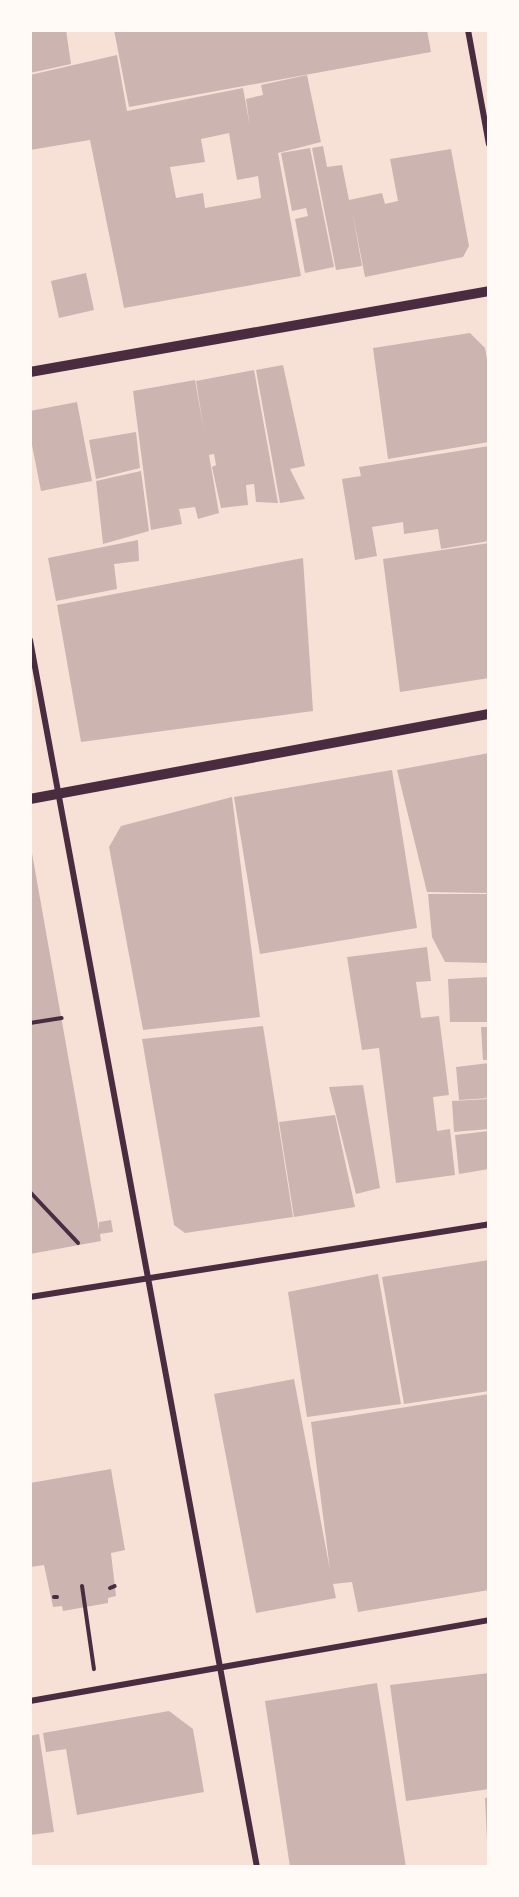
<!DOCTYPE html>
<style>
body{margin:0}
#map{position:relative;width:519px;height:1897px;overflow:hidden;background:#f7e1d7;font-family:Jost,sans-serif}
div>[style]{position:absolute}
.building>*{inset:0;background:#ccb4b1}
.path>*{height:4px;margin:-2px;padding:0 2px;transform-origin:2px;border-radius:2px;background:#4a2c40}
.minor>*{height:6px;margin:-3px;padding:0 3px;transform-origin:3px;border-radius:3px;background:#4a2c40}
.tertiary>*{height:10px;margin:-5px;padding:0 5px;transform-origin:5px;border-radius:5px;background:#4a2c40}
span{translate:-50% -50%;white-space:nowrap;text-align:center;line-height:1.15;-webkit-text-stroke:4.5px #fffaf5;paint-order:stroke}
.frame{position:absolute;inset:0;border:32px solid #fffaf5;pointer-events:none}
</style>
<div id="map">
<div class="building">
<div style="clip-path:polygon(30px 30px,66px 30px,71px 64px,30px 73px)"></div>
<div style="clip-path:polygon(114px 30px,427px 30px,431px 52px,129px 107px)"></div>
<div style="clip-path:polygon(evenodd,117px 55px,127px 111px,243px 88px,250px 127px,246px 99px,263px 95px,261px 85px,307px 75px,321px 142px,278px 153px,301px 276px,124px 308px,90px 140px,30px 150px,30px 75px,117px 55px,229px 133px,237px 180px,258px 176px,261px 198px,205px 208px,203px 193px,176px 198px,170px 167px,205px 162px,201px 139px,229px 133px)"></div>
<div style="clip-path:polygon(323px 146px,327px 167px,342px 165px,349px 200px,382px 193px,385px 204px,398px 201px,390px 159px,451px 149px,469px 246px,463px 257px,365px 277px,352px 210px,362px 266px,336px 270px,312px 148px)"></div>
<div style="clip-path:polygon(310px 148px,334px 267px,305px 273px,295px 219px,308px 216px,306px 208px,292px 211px,281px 153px)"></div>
<div style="clip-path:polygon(86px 273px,94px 310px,59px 318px,51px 281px)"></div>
<div style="clip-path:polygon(470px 333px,485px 348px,489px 370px,489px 442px,388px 459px,373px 348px)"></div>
<div style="clip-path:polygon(283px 365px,305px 466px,290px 469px,305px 499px,280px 503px,256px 370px)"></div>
<div style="clip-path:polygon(254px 370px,278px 503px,256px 502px,254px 484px,246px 485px,248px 505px,221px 508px,212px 467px,216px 465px,214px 454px,209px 455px,219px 513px,198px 519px,195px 507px,179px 509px,182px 524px,151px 530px,133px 391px,195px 380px,204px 431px,196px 381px)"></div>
<div style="clip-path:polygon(77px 402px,92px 481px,41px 491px,30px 435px,30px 411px)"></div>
<div style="clip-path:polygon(136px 432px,140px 468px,96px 479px,89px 440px)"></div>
<div style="clip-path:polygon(489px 446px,489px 541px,441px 549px,438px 529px,404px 534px,403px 522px,372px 527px,377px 556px,355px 560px,342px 479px,361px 476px,359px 467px)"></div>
<div style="clip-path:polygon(141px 471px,149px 531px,103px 544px,96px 481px)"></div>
<div style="clip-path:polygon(138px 540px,139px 561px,114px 564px,117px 589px,56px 601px,48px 558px)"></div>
<div style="clip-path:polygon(489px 543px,489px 678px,400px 692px,383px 559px)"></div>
<div style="clip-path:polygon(303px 558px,313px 711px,81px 742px,57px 605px)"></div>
<div style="clip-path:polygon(489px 753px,489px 893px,427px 892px,397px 770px)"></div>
<div style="clip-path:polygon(392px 770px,417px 928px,260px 954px,234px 797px)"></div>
<div style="clip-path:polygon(232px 797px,260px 1017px,143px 1030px,109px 847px,121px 826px)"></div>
<div style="clip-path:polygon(30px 842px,99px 1230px,99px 1222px,111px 1220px,113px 1232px,100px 1234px,101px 1241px,30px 1254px)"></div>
<div style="clip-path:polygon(428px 894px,489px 894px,489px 963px,445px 962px,432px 937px)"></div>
<div style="clip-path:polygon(427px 947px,431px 981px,416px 982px,421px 1018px,439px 1016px,449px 1095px,433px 1097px,437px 1131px,450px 1129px,455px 1175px,396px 1183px,379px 1048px,362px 1050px,347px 957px)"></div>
<div style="clip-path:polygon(489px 977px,489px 1022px,450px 1022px,448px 979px)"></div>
<div style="clip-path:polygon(263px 1026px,293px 1217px,185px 1233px,174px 1225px,142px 1039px)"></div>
<div style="clip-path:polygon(481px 1027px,489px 1027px,489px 1060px,483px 1060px)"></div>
<div style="clip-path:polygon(489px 1063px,489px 1098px,459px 1100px,456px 1067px)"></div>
<div style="clip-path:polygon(363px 1085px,380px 1188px,356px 1194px,329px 1087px)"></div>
<div style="clip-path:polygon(489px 1099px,489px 1129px,454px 1132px,452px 1101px)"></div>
<div style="clip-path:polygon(335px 1115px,355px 1207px,294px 1217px,279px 1122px)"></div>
<div style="clip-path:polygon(489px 1131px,489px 1169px,459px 1174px,455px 1135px)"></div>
<div style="clip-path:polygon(489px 1260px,489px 1391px,404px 1404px,382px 1277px)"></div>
<div style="clip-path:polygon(378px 1274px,401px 1404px,307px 1417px,288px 1292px)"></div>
<div style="clip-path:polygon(294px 1379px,330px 1570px,311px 1422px,489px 1394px,489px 1590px,358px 1612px,352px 1582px,333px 1584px,336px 1598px,256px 1613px,214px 1394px)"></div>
<div style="clip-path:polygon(111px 1469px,125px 1550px,111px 1553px,116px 1596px,108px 1598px,108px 1603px,63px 1611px,62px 1606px,53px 1607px,44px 1565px,30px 1567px,30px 1483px)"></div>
<div style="clip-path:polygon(489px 1673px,489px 1789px,406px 1801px,390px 1685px)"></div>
<div style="clip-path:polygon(377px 1683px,406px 1867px,290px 1867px,265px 1701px)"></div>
<div style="clip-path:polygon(169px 1711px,193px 1729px,204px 1792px,77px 1815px,66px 1749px,46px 1752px,43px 1733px)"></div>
<div style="clip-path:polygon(39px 1734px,54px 1832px,30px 1835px,30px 1736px)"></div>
<div style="clip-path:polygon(489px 1797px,489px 1841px,487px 1841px,485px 1798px)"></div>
</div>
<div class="path">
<div style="left:30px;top:1023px;width:32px;rotate:-9deg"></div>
<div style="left:30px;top:1192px;width:70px;rotate:46.7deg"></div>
<div style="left:82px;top:1586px;width:84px;rotate:81.8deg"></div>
<div style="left:110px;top:1588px;width:5px;rotate:-22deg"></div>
<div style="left:54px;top:1597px;width:3px"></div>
</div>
<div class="minor">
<div style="left:468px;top:30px;width:116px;rotate:79.6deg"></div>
<div style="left:30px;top:640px;width:1248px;rotate:79.52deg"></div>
<div style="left:30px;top:1297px;width:465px;rotate:-9deg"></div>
<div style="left:30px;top:1701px;width:466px;rotate:-10deg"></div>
</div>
<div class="tertiary">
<div style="left:30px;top:372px;width:466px;rotate:-10deg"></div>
<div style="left:30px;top:799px;width:467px;rotate:-10.5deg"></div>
</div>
<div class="frame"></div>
</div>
